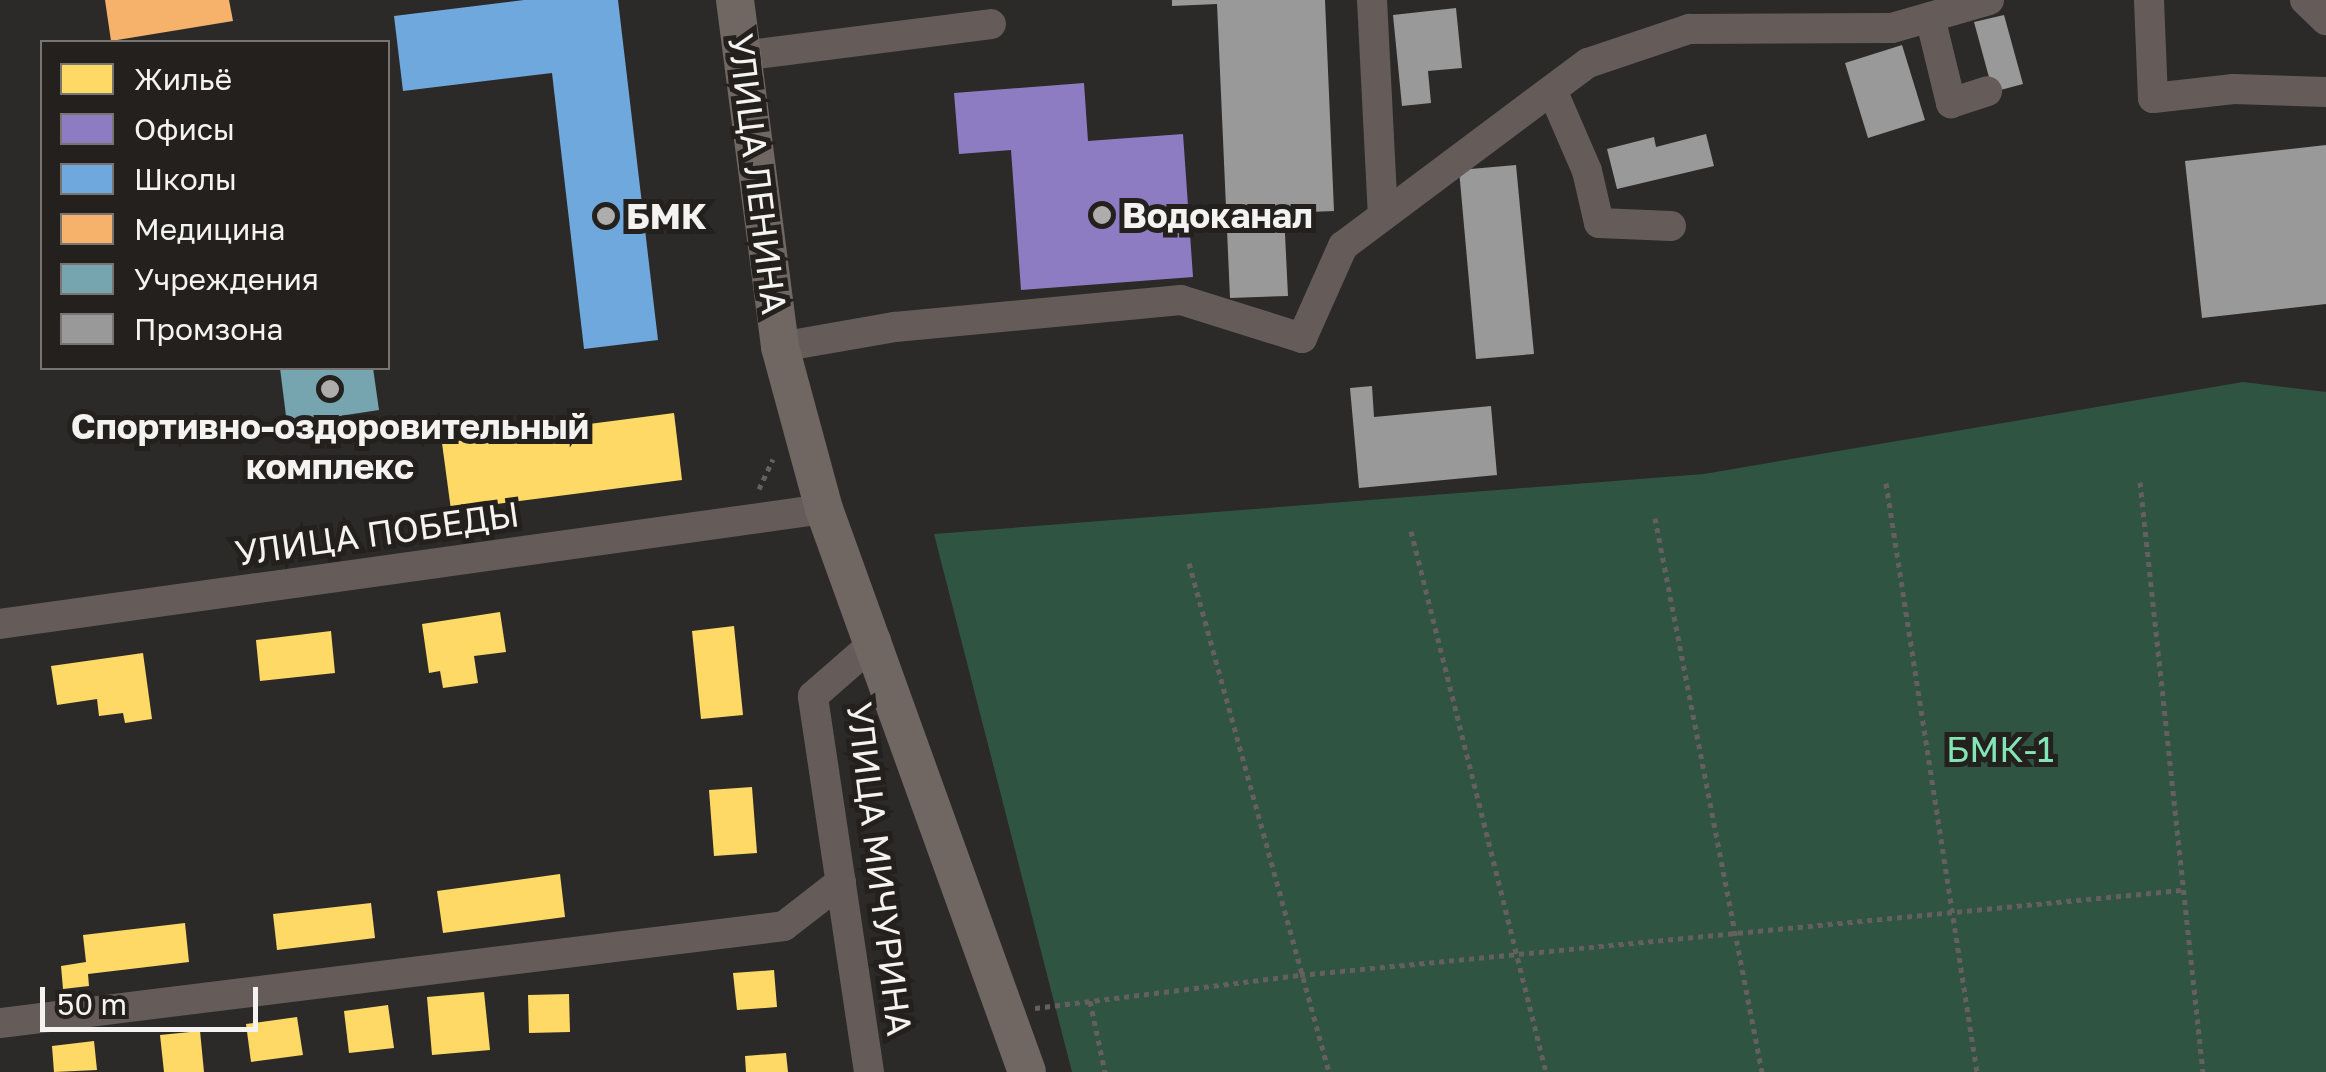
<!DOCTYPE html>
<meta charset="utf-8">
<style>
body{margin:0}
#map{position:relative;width:2326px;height:1072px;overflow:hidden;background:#2c2a28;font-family:"Golos Text",sans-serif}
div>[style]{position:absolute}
.green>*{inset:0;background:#305442}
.homes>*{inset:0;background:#ffd966}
.offices>*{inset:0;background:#8e7cc3}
.schools>*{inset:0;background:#6fa8dc}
.health>*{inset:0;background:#f6b26b}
.public>*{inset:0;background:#76a5af}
.industry>*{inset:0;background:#999}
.path>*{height:5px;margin-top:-2.5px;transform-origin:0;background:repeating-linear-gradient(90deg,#655f5d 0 5px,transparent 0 10px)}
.minor>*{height:30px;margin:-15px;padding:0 15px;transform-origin:15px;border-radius:15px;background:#655c59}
.major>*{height:38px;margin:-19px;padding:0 19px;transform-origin:19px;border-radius:19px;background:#706662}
.dots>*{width:28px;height:28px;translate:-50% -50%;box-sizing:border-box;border:5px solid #23201d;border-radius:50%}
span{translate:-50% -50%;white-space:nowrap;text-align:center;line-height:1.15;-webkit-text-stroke:10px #23201d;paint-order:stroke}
.street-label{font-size:35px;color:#f5f3f1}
.poi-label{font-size:35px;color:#f5f3f1;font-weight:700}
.left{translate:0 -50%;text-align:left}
.park-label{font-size:35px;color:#83e5b5}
.legend{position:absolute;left:40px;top:40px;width:350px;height:330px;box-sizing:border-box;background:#23201d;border:2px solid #777472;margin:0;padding:12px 18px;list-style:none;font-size:30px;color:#f5f3f1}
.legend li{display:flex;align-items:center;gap:20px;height:50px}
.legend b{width:50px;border:2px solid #777472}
.scale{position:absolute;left:40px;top:987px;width:218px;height:45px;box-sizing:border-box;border:5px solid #f5f3f1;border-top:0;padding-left:12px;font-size:30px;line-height:35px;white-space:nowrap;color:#f5f3f1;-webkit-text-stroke:8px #23201d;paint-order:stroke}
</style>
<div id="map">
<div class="green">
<div style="clip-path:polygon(2243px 382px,2326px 392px,2326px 1072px,1072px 1072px,934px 534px,1704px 474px)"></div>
</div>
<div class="homes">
<div style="clip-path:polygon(674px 413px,682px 480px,451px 510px,442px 443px)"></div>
<div style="clip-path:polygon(500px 612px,506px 652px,474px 656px,478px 683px,443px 688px,440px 671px,429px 673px,422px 624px)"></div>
<div style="clip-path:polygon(734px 626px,743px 715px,701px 719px,692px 631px)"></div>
<div style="clip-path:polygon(331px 631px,335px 673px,260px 681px,256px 640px)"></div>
<div style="clip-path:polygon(143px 653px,152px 719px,125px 723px,123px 713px,99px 716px,97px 699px,57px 705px,51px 666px)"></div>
<div style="clip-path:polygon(752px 787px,757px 853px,714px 856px,709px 790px)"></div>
<div style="clip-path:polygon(560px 874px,565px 917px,443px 933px,437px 891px)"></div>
<div style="clip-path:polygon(371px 903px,375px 938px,277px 950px,273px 914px)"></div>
<div style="clip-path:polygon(185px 923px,189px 962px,88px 974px,89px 986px,63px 989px,61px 966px,86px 962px,83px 935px)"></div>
<div style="clip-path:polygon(774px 970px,777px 1007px,737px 1010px,733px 973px)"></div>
<div style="clip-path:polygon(484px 992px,490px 1050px,432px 1055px,427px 997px)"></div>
<div style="clip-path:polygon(569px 994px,570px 1032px,529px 1033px,528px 995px)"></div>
<div style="clip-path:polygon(388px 1005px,394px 1048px,349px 1053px,344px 1011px)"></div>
<div style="clip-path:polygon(297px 1017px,303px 1055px,251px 1062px,246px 1024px)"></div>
<div style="clip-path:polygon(200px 1031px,204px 1072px,164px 1072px,160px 1035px)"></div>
<div style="clip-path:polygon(94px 1041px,97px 1070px,54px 1072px,52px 1046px)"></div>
<div style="clip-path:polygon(786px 1053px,788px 1072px,746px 1072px,745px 1056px)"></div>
</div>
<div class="offices">
<div style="clip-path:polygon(1084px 83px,1088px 141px,1183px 134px,1193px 277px,1021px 290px,1011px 150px,959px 154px,954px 93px)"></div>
</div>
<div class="schools">
<div style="clip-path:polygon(524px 0,618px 0,658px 340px,584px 349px,552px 73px,403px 91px,394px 16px)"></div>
</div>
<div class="health">
<div style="clip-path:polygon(105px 0,229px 0,233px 21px,111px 41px)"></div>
</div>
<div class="public">
<div style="clip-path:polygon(280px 368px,373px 368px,379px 410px,287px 424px)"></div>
</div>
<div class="industry">
<div style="clip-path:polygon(1172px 0,1325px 0,1334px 211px,1284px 213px,1288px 296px,1230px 298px,1217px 4px,1172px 6px)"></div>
<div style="clip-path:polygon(1456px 8px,1462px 68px,1428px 71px,1431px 103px,1402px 106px,1393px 15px)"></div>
<div style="clip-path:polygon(2004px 15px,2023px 84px,1993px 92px,1974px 22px)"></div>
<div style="clip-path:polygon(1902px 45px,1925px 120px,1868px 138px,1845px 63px)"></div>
<div style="clip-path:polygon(1706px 134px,1714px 166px,1617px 189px,1607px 149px,1654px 137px,1656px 147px)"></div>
<div style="clip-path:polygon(2326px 145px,2326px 304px,2202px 318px,2185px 161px)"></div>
<div style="clip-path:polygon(1516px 165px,1534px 354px,1476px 359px,1459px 170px)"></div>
<div style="clip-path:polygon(1372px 386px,1374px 417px,1491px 406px,1497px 475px,1359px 488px,1350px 388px)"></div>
</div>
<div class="path">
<div style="left:2140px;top:482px;width:593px;rotate:83.91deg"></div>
<div style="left:1886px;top:483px;width:596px;rotate:81.22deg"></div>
<div style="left:759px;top:489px;width:33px;rotate:-65deg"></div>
<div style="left:1655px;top:518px;width:564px;rotate:79.07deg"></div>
<div style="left:1411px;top:531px;width:558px;rotate:75.99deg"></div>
<div style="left:1189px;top:563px;width:528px;rotate:74.62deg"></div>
<div style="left:1090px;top:1001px;width:73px;rotate:78.1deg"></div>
<div style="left:1035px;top:1008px;width:267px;rotate:-7.1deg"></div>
<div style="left:1300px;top:975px;width:885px;rotate:-5.51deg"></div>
</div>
<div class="minor">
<div style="left:1372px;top:0;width:216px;rotate:87.1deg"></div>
<div style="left:2149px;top:0;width:98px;rotate:87.7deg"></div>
<div style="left:2153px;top:98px;width:81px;rotate:-6.4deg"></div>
<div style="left:2233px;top:89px;width:93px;rotate:1.8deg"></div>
<div style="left:2305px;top:0;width:29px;rotate:44deg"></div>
<div style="left:1930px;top:17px;width:89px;rotate:76.3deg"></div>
<div style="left:1951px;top:103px;width:38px;rotate:-18deg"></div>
<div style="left:742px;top:56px;width:251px;rotate:-7.3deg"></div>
<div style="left:1552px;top:90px;width:88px;rotate:66.6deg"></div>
<div style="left:1587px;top:171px;width:53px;rotate:77deg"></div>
<div style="left:1599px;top:223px;width:72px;rotate:2.4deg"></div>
<div style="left:780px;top:347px;width:117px;rotate:-9.9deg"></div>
<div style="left:895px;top:327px;width:287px;rotate:-5.4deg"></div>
<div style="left:1181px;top:300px;width:127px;rotate:17.4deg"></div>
<div style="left:1302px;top:338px;width:101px;rotate:-66deg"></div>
<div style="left:1343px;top:246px;width:306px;rotate:-36.8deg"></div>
<div style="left:1588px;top:63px;width:107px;rotate:-18.6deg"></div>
<div style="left:1689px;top:29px;width:203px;rotate:-0.3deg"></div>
<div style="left:1892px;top:28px;width:101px;rotate:-16.1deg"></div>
<div style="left:0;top:624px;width:832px;rotate:-7.95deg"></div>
<div style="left:0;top:1023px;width:790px;rotate:-7.05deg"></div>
<div style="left:784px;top:926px;width:72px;rotate:-37.7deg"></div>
<div style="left:869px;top:1072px;width:380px;rotate:-98.5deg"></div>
<div style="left:813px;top:696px;width:84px;rotate:-41.1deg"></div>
</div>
<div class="major">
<div style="left:735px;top:0;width:350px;rotate:82.6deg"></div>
<div style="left:780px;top:347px;width:168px;rotate:74.8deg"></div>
<div style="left:824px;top:509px;width:598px;rotate:70.17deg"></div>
</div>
<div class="dots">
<div style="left:1102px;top:215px;background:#afadab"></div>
<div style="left:606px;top:216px;background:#afadab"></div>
<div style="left:330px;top:389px;background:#afadab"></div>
</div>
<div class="street-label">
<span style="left:758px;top:174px;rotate:83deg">УЛИЦА ЛЕНИНА</span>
<span style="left:377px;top:533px;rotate:-8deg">УЛИЦА ПОБЕДЫ</span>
<span style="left:880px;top:869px;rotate:83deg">УЛИЦА МИЧУРИНА</span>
</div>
<div class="poi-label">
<span class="left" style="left:1122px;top:215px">Водоканал</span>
<span class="left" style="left:626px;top:216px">БМК</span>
<span style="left:330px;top:446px">Спортивно-оздоровительный<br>комплекс</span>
</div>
<div class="park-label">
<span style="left:2000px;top:749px">БМК-1</span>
</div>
<ul class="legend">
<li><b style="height:28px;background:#ffd966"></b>Жильё</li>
<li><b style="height:28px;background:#8e7cc3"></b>Офисы</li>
<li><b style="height:28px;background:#6fa8dc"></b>Школы</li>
<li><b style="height:28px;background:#f6b26b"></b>Медицина</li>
<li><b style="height:28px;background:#76a5af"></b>Учреждения</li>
<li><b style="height:28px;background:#999"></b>Промзона</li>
</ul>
<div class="scale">50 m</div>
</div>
